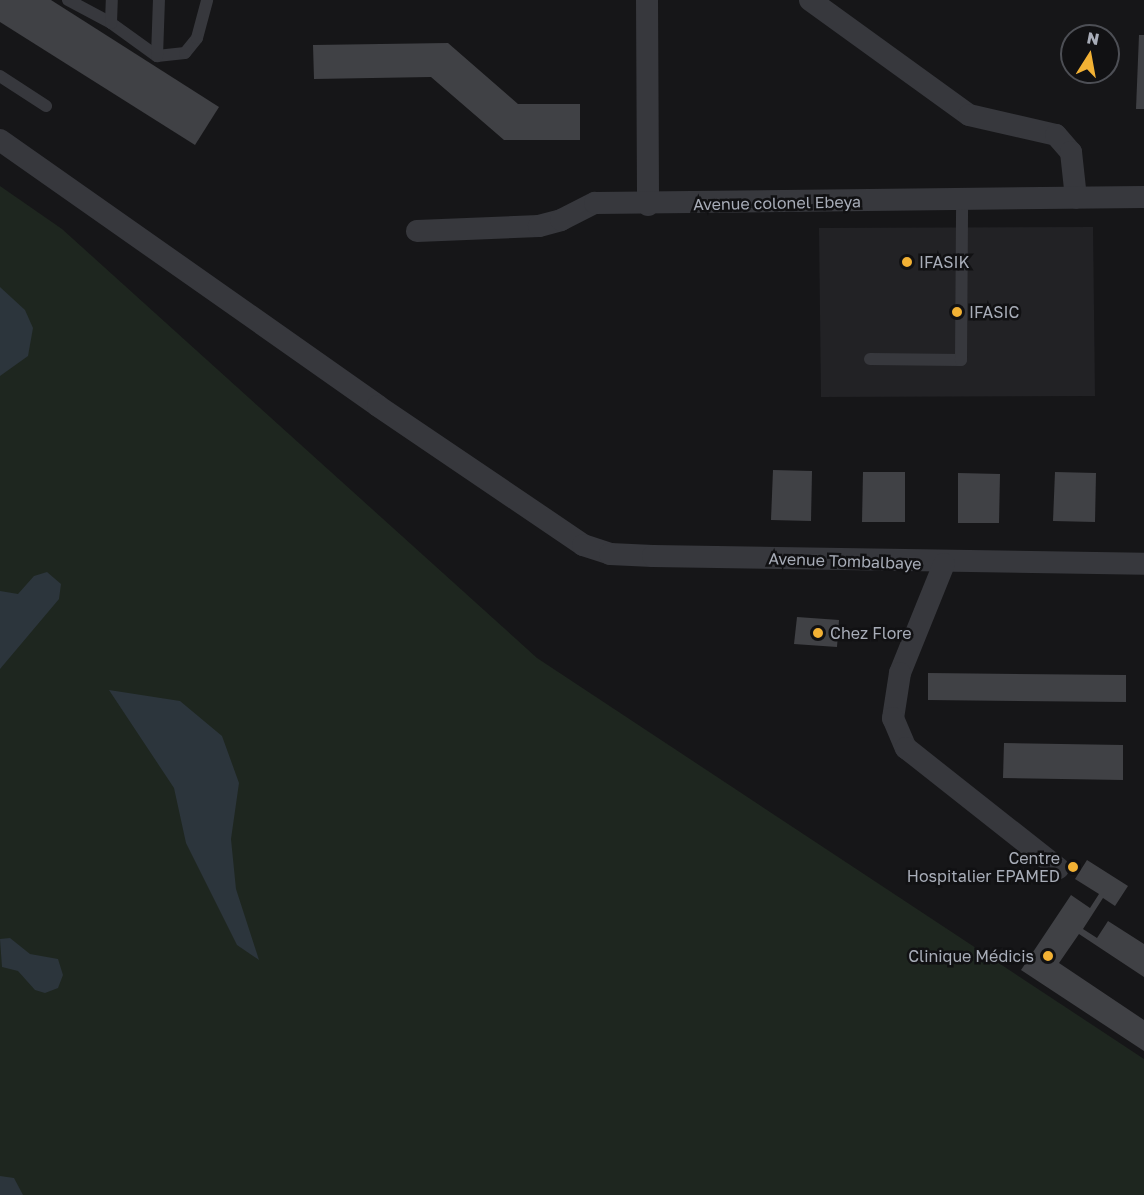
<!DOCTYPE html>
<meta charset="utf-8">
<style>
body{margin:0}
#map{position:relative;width:1144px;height:1195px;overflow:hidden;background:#161618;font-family:"Golos Text",sans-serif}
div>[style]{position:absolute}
.built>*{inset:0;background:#222225}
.green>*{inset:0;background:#1e261f}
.water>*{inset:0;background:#2c353c}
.building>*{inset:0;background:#404145}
.lane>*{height:12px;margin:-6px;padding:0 6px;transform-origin:6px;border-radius:6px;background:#37383d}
.street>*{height:22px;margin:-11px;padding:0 11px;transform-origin:11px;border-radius:11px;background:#37383d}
.dots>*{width:16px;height:16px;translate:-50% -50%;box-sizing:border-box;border:3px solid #111113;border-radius:50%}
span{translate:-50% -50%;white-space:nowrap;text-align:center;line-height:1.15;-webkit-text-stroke:5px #111113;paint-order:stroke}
.street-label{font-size:16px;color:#a8adb8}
.poi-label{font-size:16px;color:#a8adb8}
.left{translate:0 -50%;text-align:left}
.right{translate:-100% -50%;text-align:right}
.north{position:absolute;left:1060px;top:24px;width:60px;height:60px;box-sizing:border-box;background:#111113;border:2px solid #4d4f55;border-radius:50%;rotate:11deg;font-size:16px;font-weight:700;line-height:24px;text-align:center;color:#a8adb8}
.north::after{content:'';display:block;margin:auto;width:21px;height:27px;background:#f2b134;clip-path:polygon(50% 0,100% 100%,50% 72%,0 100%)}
</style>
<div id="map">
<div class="built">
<div style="clip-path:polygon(1093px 227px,1095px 396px,821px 397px,819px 228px)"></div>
</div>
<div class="green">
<div style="clip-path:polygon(0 186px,62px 229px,537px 658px,1144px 1059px,1144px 1195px,0 1195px)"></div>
</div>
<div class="water">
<div style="clip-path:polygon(0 287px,25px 310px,33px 328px,28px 356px,0 376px)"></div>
<div style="clip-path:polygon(47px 572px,61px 584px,59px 599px,0 669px,0 591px,18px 594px,34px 576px)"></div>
<div style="clip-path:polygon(109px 690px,180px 701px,222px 736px,239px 783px,231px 839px,236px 889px,259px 960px,237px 945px,186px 843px,174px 788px)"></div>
<div style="clip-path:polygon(10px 938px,30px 954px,58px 959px,63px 975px,58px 988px,45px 993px,35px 990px,18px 971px,2px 967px,0 939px)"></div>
<div style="clip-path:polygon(0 1176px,14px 1178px,23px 1195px,0 1195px)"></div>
</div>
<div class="building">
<div style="clip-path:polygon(0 0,51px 0,219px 107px,195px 145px,0 22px)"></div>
<div style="clip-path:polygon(1139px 35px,1144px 35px,1144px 109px,1136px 109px)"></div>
<div style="clip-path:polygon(448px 43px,518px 104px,580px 104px,580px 140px,504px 140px,431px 77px,314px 79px,313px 45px)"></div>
<div style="clip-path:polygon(773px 470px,812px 471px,811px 521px,771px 520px)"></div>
<div style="clip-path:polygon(863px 472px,905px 472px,905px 522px,862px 522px)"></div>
<div style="clip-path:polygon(1055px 472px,1096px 473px,1095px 522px,1053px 521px)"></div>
<div style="clip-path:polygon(958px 473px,1000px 474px,999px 523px,958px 523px)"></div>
<div style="clip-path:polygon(797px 617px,839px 620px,837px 647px,794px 644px)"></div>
<div style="clip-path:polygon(928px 673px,1126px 675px,1126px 702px,928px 700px)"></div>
<div style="clip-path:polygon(1004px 743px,1123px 745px,1123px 780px,1003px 778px)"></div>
<div style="clip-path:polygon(1087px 860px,1128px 886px,1115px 906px,1103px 898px,1083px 929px,1097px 938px,1108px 921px,1144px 944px,1144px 977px,1079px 934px,1059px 963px,1144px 1020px,1144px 1051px,1021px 970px,1071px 895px,1090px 908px,1099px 894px,1075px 879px)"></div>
</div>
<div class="lane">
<div style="left:68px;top:0;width:49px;rotate:28.1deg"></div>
<div style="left:111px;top:23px;width:57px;rotate:35.7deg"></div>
<div style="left:157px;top:56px;width:28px;rotate:-6deg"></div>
<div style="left:185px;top:53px;width:19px;rotate:-51deg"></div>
<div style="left:197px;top:38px;width:39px;rotate:-75deg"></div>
<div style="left:111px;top:23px;width:23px;rotate:-88deg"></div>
<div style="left:157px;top:56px;width:56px;rotate:-88deg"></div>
<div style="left:0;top:76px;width:55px;rotate:33.1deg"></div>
<div style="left:870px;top:359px;width:91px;rotate:0.6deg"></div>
<div style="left:961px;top:360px;width:160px;rotate:-89.6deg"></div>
</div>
<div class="street">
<div style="left:647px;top:0;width:205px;rotate:89.7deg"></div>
<div style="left:810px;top:0;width:196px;rotate:35.9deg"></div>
<div style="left:969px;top:115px;width:89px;rotate:12.9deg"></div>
<div style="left:1056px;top:135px;width:23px;rotate:49deg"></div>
<div style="left:1071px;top:152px;width:46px;rotate:83.8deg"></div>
<div style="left:0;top:140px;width:462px;rotate:35.1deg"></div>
<div style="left:378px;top:406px;width:248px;rotate:34.1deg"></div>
<div style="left:583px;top:545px;width:28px;rotate:18deg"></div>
<div style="left:610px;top:554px;width:43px;rotate:2.7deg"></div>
<div style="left:653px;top:556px;width:491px;rotate:0.9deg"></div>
<div style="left:417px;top:231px;width:122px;rotate:-2.3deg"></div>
<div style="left:539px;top:226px;width:23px;rotate:-15deg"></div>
<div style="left:561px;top:220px;width:38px;rotate:-27deg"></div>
<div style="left:595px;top:203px;width:549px;rotate:-0.63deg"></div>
<div style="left:944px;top:564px;width:118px;rotate:112deg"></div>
<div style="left:900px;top:673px;width:46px;rotate:98.8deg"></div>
<div style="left:893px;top:718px;width:33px;rotate:67deg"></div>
<div style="left:906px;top:748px;width:194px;rotate:38.3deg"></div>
</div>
<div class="dots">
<div style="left:907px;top:262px;background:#f2b134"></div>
<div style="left:957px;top:312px;background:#f2b134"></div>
<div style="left:818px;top:633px;background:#f2b134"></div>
<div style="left:1073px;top:867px;background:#f2b134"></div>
<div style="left:1048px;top:956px;background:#f2b134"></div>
</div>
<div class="street-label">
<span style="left:777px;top:203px;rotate:-1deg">Avenue colonel Ebeya</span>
<span style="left:845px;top:561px;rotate:2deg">Avenue Tombalbaye</span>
</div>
<div class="poi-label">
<span class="left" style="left:919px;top:262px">IFASIK</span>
<span class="left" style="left:969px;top:312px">IFASIC</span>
<span class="left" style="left:830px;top:633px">Chez Flore</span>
<span class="right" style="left:1060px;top:867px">Centre<br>Hospitalier EPAMED</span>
<span class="right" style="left:1034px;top:956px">Clinique Médicis</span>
</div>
<div class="north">N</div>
</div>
